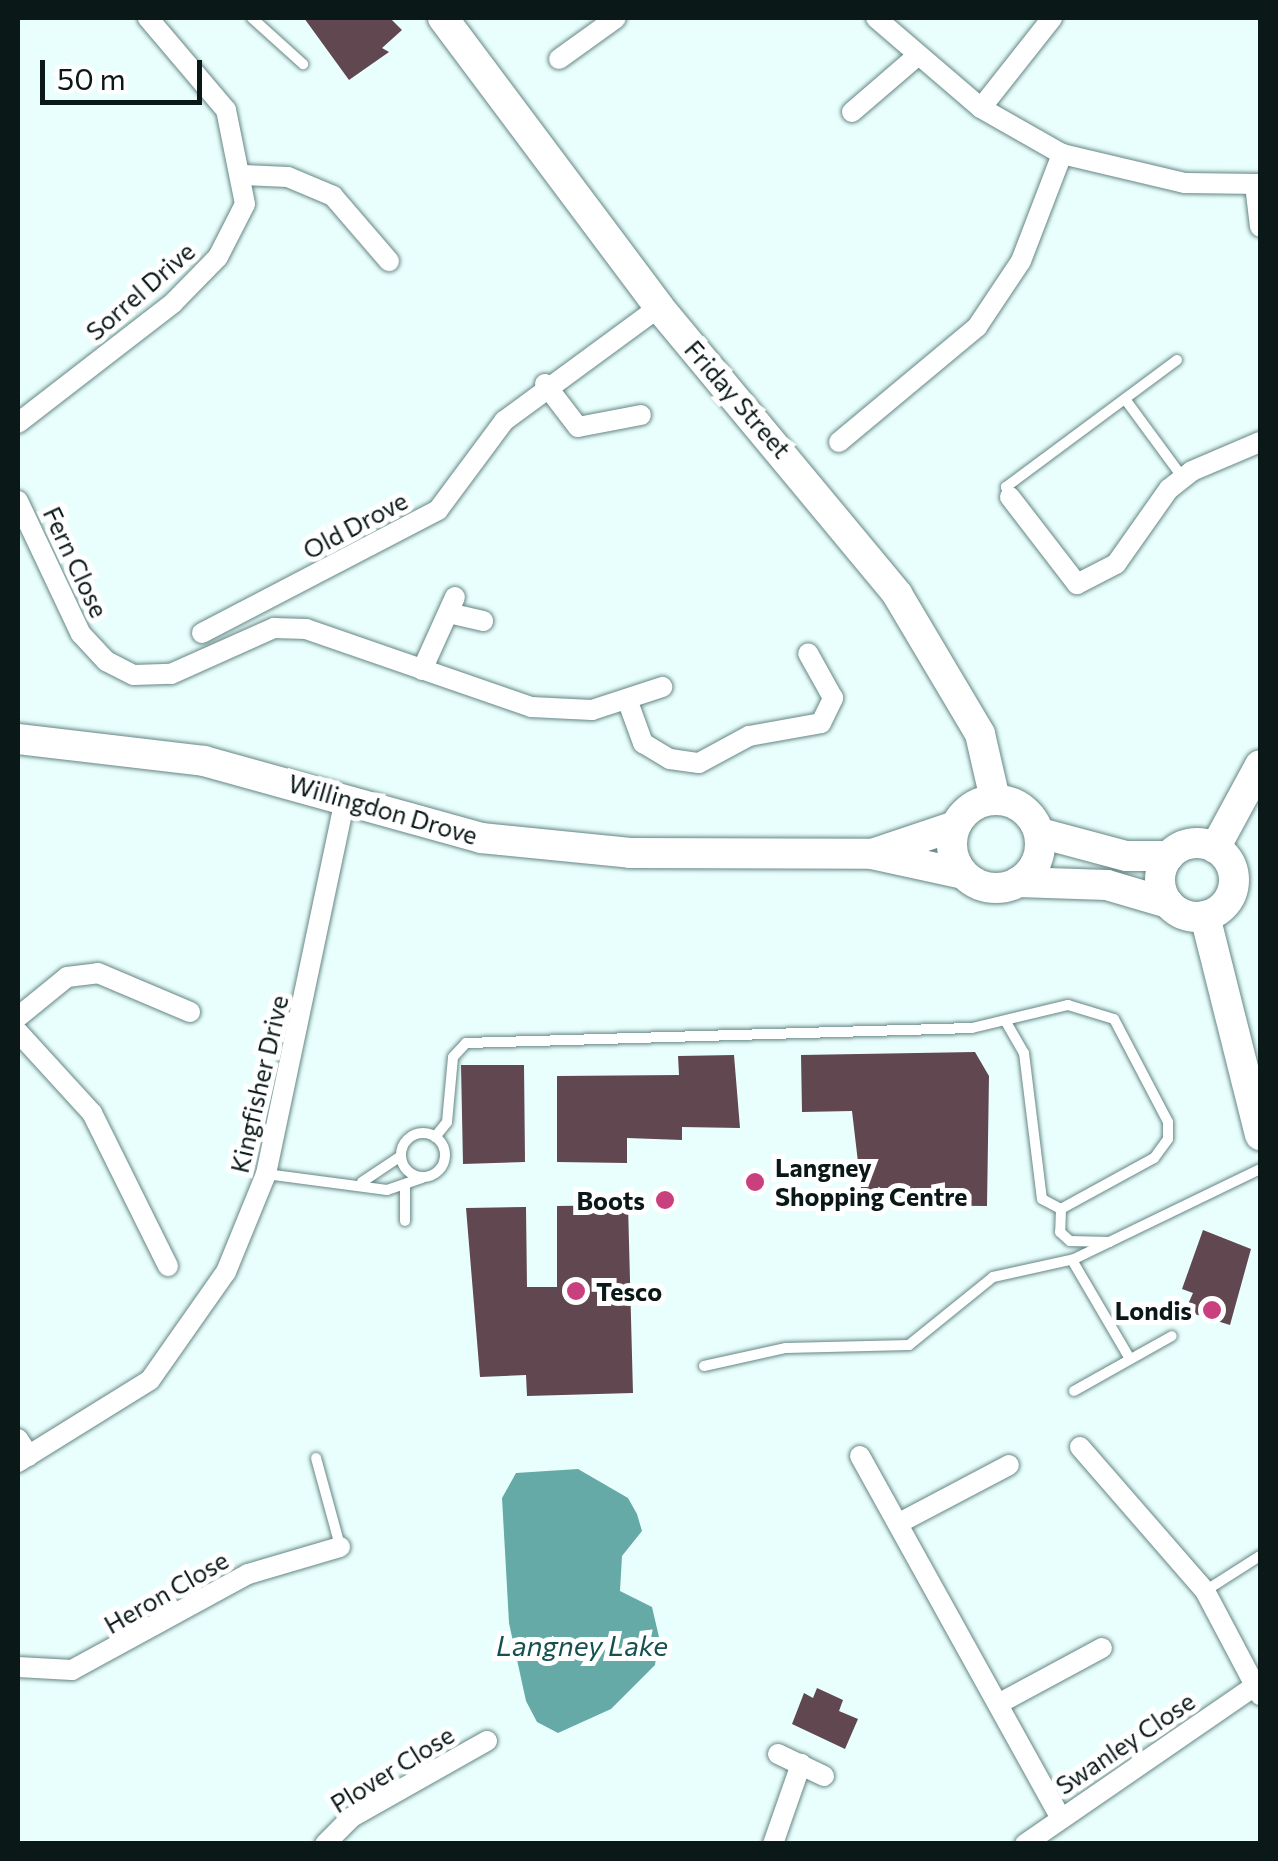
<!DOCTYPE html>
<style>
body{margin:0}
#map{position:relative;width:1278px;height:1861px;overflow:hidden;background:#e9fffd;font-family:Commissioner,sans-serif}
div>[style]{position:absolute}
.water>*{inset:0;background:#65aaa6}
.building>*{inset:0;background:#614750}
.roads{filter:drop-shadow(0 0 2px #658684) drop-shadow(0 0 2px #658684)}
.lane>*{height:10px;margin:-5px;padding:0 5px;transform-origin:5px;border-radius:5px;background:#fff}
.lane>.ring{margin:-5px;padding:0;box-sizing:content-box;background:none;border:10px solid #fff;border-radius:50%}
.street>*{height:20px;margin:-10px;padding:0 10px;transform-origin:10px;border-radius:10px;background:#fff}
.secondary>*{height:30px;margin:-15px;padding:0 15px;transform-origin:15px;border-radius:15px;background:#fff}
.secondary>.ring{margin:-15px;padding:0;box-sizing:content-box;background:none;border:30px solid #fff;border-radius:50%}
.dots>*{width:28px;height:28px;translate:-50% -50%;box-sizing:border-box;border:5px solid #fff;border-radius:50%}
span{translate:-50% -50%;white-space:nowrap;text-align:center;line-height:1.15;-webkit-text-stroke:10px #fff;paint-order:stroke}
.street-label{font-size:25px;color:#0b1818}
.poi-label{font-size:25px;color:#0b1818;font-weight:700}
.left{translate:0 -50%;text-align:left}
.right{translate:-100% -50%;text-align:right}
.water-label{font-size:28px;color:#14514f;font-style:italic}
.frame{position:absolute;inset:0;border:20px solid #0b1818;pointer-events:none}
.scale{position:absolute;left:40px;top:60px;width:162px;height:45px;box-sizing:border-box;border:5px solid #0b1818;border-top:0;padding-left:12px;font-size:30px;line-height:35px;white-space:nowrap;color:#0b1818;-webkit-text-stroke:8px #fff;paint-order:stroke}
</style>
<div id="map">
<div class="water">
<div style="clip-path:polygon(578px 1469px,628px 1498px,637px 1514px,642px 1531px,622px 1556px,620px 1591px,652px 1607px,659px 1637px,655px 1665px,611px 1709px,558px 1733px,537px 1722px,526px 1701px,509px 1623px,502px 1498px,516px 1473px)"></div>
</div>
<div class="building">
<div style="clip-path:polygon(304px 18px,390px 18px,402px 30px,382px 48px,389px 52px,349px 80px)"></div>
<div style="clip-path:polygon(975px 1052px,989px 1076px,987px 1206px,863px 1205px,852px 1111px,802px 1112px,801px 1055px)"></div>
<div style="clip-path:polygon(734px 1055px,740px 1128px,682px 1127px,682px 1140px,627px 1138px,627px 1163px,557px 1162px,557px 1076px,679px 1075px,678px 1056px)"></div>
<div style="clip-path:polygon(461px 1065px,524px 1065px,525px 1162px,463px 1164px)"></div>
<div style="clip-path:polygon(628px 1205px,633px 1393px,527px 1396px,526px 1375px,480px 1377px,466px 1208px,526px 1207px,527px 1287px,557px 1287px,557px 1206px)"></div>
<div style="clip-path:polygon(1203px 1230px,1251px 1249px,1230px 1325px,1185px 1311px,1193px 1293px,1182px 1289px)"></div>
<div style="clip-path:polygon(817px 1688px,843px 1700px,839px 1711px,858px 1719px,845px 1749px,792px 1724px,804px 1693px,813px 1698px)"></div>
</div>
<div class="roads">
<div class="lane">
<div style="left:252px;top:18px;width:69px;rotate:42deg"></div>
<div style="left:1125px;top:399px;width:98px;rotate:53.7deg"></div>
<div style="left:1010px;top:497px;width:11px;rotate:-112deg"></div>
<div style="left:1006px;top:487px;width:213px;rotate:-36.6deg"></div>
<div style="left:1006px;top:1022px;width:36px;rotate:60deg"></div>
<div style="left:1024px;top:1053px;width:147px;rotate:83deg"></div>
<div style="left:1042px;top:1199px;width:21px;rotate:28deg"></div>
<div class="ring" style="left:401px;top:1133px;width:34px;height:34px"></div>
<div style="left:435px;top:1137px;width:19px;rotate:-51deg"></div>
<div style="left:447px;top:1122px;width:65px;rotate:-84.7deg"></div>
<div style="left:453px;top:1057px;width:19px;rotate:-47deg"></div>
<div style="left:466px;top:1043px;width:506px;rotate:-1.7deg"></div>
<div style="left:972px;top:1028px;width:99px;rotate:-13.5deg"></div>
<div style="left:1068px;top:1005px;width:48px;rotate:16.9deg"></div>
<div style="left:1114px;top:1019px;width:116px;rotate:62.3deg"></div>
<div style="left:1168px;top:1122px;width:17px;rotate:90deg"></div>
<div style="left:1168px;top:1139px;width:24px;rotate:126deg"></div>
<div style="left:1154px;top:1158px;width:106px;rotate:151.3deg"></div>
<div style="left:1061px;top:1209px;width:23px;rotate:92deg"></div>
<div style="left:1060px;top:1232px;width:13px;rotate:42deg"></div>
<div style="left:1070px;top:1241px;width:40px;rotate:1.4deg"></div>
<div style="left:266px;top:1174px;width:122px;rotate:7.5deg"></div>
<div style="left:387px;top:1190px;width:37px;rotate:-19deg"></div>
<div style="left:362px;top:1182px;width:47px;rotate:-33.7deg"></div>
<div style="left:405px;top:1221px;width:34px;rotate:-90deg"></div>
<div style="left:1072px;top:1260px;width:115px;rotate:59.6deg"></div>
<div style="left:704px;top:1366px;width:84px;rotate:-12.4deg"></div>
<div style="left:786px;top:1348px;width:123px;rotate:-1.4deg"></div>
<div style="left:909px;top:1345px;width:108px;rotate:-39deg"></div>
<div style="left:993px;top:1277px;width:83px;rotate:-12.5deg"></div>
<div style="left:1074px;top:1259px;width:207px;rotate:-25.8deg"></div>
<div style="left:1074px;top:1391px;width:112px;rotate:-29.3deg"></div>
<div style="left:316px;top:1458px;width:91px;rotate:74.7deg"></div>
<div style="left:1205px;top:1591px;width:65px;rotate:-32.5deg"></div>
</div>
<div class="street">
<div style="left:876px;top:18px;width:138px;rotate:40.6deg"></div>
<div style="left:981px;top:108px;width:93px;rotate:29.6deg"></div>
<div style="left:1062px;top:154px;width:126px;rotate:13.3deg"></div>
<div style="left:1185px;top:183px;width:75px;rotate:0.8deg"></div>
<div style="left:559px;top:59px;width:70px;rotate:-35.7deg"></div>
<div style="left:981px;top:108px;width:115px;rotate:-51.7deg"></div>
<div style="left:852px;top:112px;width:86px;rotate:-40.7deg"></div>
<div style="left:243px;top:175px;width:45px;rotate:2.5deg"></div>
<div style="left:288px;top:177px;width:49px;rotate:22.9deg"></div>
<div style="left:333px;top:196px;width:86px;rotate:49.3deg"></div>
<div style="left:1255px;top:185px;width:42px;rotate:83.2deg"></div>
<div style="left:545px;top:384px;width:54px;rotate:52.5deg"></div>
<div style="left:578px;top:427px;width:64px;rotate:-10.8deg"></div>
<div style="left:18px;top:423px;width:196px;rotate:-37.7deg"></div>
<div style="left:173px;top:303px;width:64px;rotate:-45.6deg"></div>
<div style="left:218px;top:257px;width:59px;rotate:-63deg"></div>
<div style="left:245px;top:204px;width:96px;rotate:-101.4deg"></div>
<div style="left:226px;top:110px;width:121px;rotate:-130.3deg"></div>
<div style="left:839px;top:442px;width:180px;rotate:-39.8deg"></div>
<div style="left:977px;top:327px;width:79px;rotate:-56.3deg"></div>
<div style="left:1021px;top:261px;width:115px;rotate:-69deg"></div>
<div style="left:1010px;top:497px;width:110px;rotate:52.4deg"></div>
<div style="left:1077px;top:584px;width:44px;rotate:-27.1deg"></div>
<div style="left:1116px;top:564px;width:92px;rotate:-54.8deg"></div>
<div style="left:1169px;top:489px;width:29px;rotate:-38deg"></div>
<div style="left:1192px;top:471px;width:74px;rotate:-23.1deg"></div>
<div style="left:18px;top:501px;width:147px;rotate:64.7deg"></div>
<div style="left:81px;top:634px;width:37px;rotate:47deg"></div>
<div style="left:106px;top:661px;width:31px;rotate:27deg"></div>
<div style="left:134px;top:675px;width:37px;rotate:-2deg"></div>
<div style="left:171px;top:674px;width:113px;rotate:-24.1deg"></div>
<div style="left:274px;top:628px;width:32px;rotate:2deg"></div>
<div style="left:306px;top:629px;width:238px;rotate:19.1deg"></div>
<div style="left:531px;top:707px;width:61px;rotate:2.8deg"></div>
<div style="left:592px;top:710px;width:74px;rotate:-18.2deg"></div>
<div style="left:453px;top:614px;width:31px;rotate:13deg"></div>
<div style="left:202px;top:633px;width:266px;rotate:-27.5deg"></div>
<div style="left:438px;top:510px;width:111px;rotate:-53.4deg"></div>
<div style="left:504px;top:421px;width:192px;rotate:-36.3deg"></div>
<div style="left:422px;top:670px;width:80px;rotate:-65.7deg"></div>
<div style="left:628px;top:702px;width:44px;rotate:69.9deg"></div>
<div style="left:643px;top:743px;width:31px;rotate:31deg"></div>
<div style="left:670px;top:759px;width:29px;rotate:8deg"></div>
<div style="left:699px;top:763px;width:57px;rotate:-28.4deg"></div>
<div style="left:749px;top:736px;width:73px;rotate:-10.2deg"></div>
<div style="left:821px;top:723px;width:28px;rotate:-64deg"></div>
<div style="left:833px;top:698px;width:51px;rotate:-119.1deg"></div>
<div style="left:18px;top:1017px;width:63px;rotate:-39.2deg"></div>
<div style="left:67px;top:977px;width:31px;rotate:-7deg"></div>
<div style="left:98px;top:973px;width:100px;rotate:23deg"></div>
<div style="left:18px;top:1032px;width:110px;rotate:47.6deg"></div>
<div style="left:92px;top:1113px;width:171px;rotate:63.6deg"></div>
<div style="left:18px;top:1439px;width:20px;rotate:57deg"></div>
<div style="left:1080px;top:1447px;width:191px;rotate:49deg"></div>
<div style="left:1205px;top:1591px;width:118px;rotate:62.1deg"></div>
<div style="left:860px;top:1456px;width:413px;rotate:61deg"></div>
<div style="left:18px;top:1462px;width:155px;rotate:-31.8deg"></div>
<div style="left:150px;top:1380px;width:132px;rotate:-54.9deg"></div>
<div style="left:226px;top:1272px;width:106px;rotate:-67.8deg"></div>
<div style="left:266px;top:1174px;width:386px;rotate:-78.1deg"></div>
<div style="left:901px;top:1522px;width:122px;rotate:-27.8deg"></div>
<div style="left:18px;top:1667px;width:54px;rotate:3.2deg"></div>
<div style="left:72px;top:1670px;width:200px;rotate:-28.6deg"></div>
<div style="left:248px;top:1574px;width:96px;rotate:-16.4deg"></div>
<div style="left:998px;top:1704px;width:118px;rotate:-28.3deg"></div>
<div style="left:778px;top:1754px;width:51px;rotate:25.6deg"></div>
<div style="left:325px;top:1844px;width:38px;rotate:-45deg"></div>
<div style="left:352px;top:1817px;width:155px;rotate:-29.4deg"></div>
<div style="left:773px;top:1844px;width:85px;rotate:-70.7deg"></div>
<div style="left:1025px;top:1844px;width:279px;rotate:-34.5deg"></div>
</div>
<div class="secondary">
<div style="left:443px;top:18px;width:361px;rotate:53.2deg"></div>
<div style="left:659px;top:307px;width:373px;rotate:50.3deg"></div>
<div style="left:897px;top:594px;width:163px;rotate:59.3deg"></div>
<div style="left:980px;top:734px;width:67px;rotate:77deg"></div>
<div style="left:18px;top:739px;width:187px;rotate:6.7deg"></div>
<div style="left:204px;top:761px;width:288px;rotate:15.5deg"></div>
<div style="left:481px;top:838px;width:150px;rotate:5.7deg"></div>
<div style="left:630px;top:853px;width:242px;rotate:0.2deg"></div>
<div style="left:872px;top:854px;width:93px;rotate:12.4deg"></div>
<div class="ring" style="left:952px;top:800px;width:58px;height:58px"></div>
<div style="left:1040px;top:833px;width:89px;rotate:15deg"></div>
<div style="left:1126px;top:856px;width:43px"></div>
<div class="ring" style="left:1160px;top:843px;width:44px;height:44px"></div>
<div style="left:1215px;top:848px;width:94px;rotate:-61.5deg"></div>
<div style="left:875px;top:853px;width:84px;rotate:-18.6deg"></div>
<div style="left:1018px;top:882px;width:89px;rotate:1.9deg"></div>
<div style="left:1107px;top:885px;width:64px;rotate:16.4deg"></div>
<div style="left:1205px;top:916px;width:226px;rotate:75.9deg"></div>
</div>
</div>
<div class="dots">
<div style="left:755px;top:1182px;background:#c8417e"></div>
<div style="left:665px;top:1200px;background:#c8417e"></div>
<div style="left:576px;top:1291px;background:#c8417e"></div>
<div style="left:1212px;top:1310px;background:#c8417e"></div>
</div>
<div class="street-label">
<span style="left:140px;top:291px;rotate:-41deg">Sorrel Drive</span>
<span style="left:738px;top:399px;rotate:49deg">Friday Street</span>
<span style="left:355px;top:525px;rotate:-28deg">Old Drove</span>
<span style="left:76px;top:562px;rotate:65deg">Fern Close</span>
<span style="left:383px;top:809px;rotate:16deg">Willingdon Drove</span>
<span style="left:259px;top:1084px;rotate:-77deg">Kingfisher Drive</span>
<span style="left:166px;top:1592px;rotate:-30deg">Heron Close</span>
<span style="left:1125px;top:1743px;rotate:-34deg">Swanley Close</span>
<span style="left:392px;top:1769px;rotate:-32deg">Plover Close</span>
</div>
<div class="poi-label">
<span class="left" style="left:775px;top:1182px">Langney<br>Shopping Centre</span>
<span class="right" style="left:645px;top:1200px">Boots</span>
<span class="left" style="left:596px;top:1291px">Tesco</span>
<span class="right" style="left:1192px;top:1310px">Londis</span>
</div>
<div class="water-label">
<span style="left:582px;top:1645px">Langney Lake</span>
</div>
<div class="frame"></div>
<div class="scale">50 m</div>
</div>
